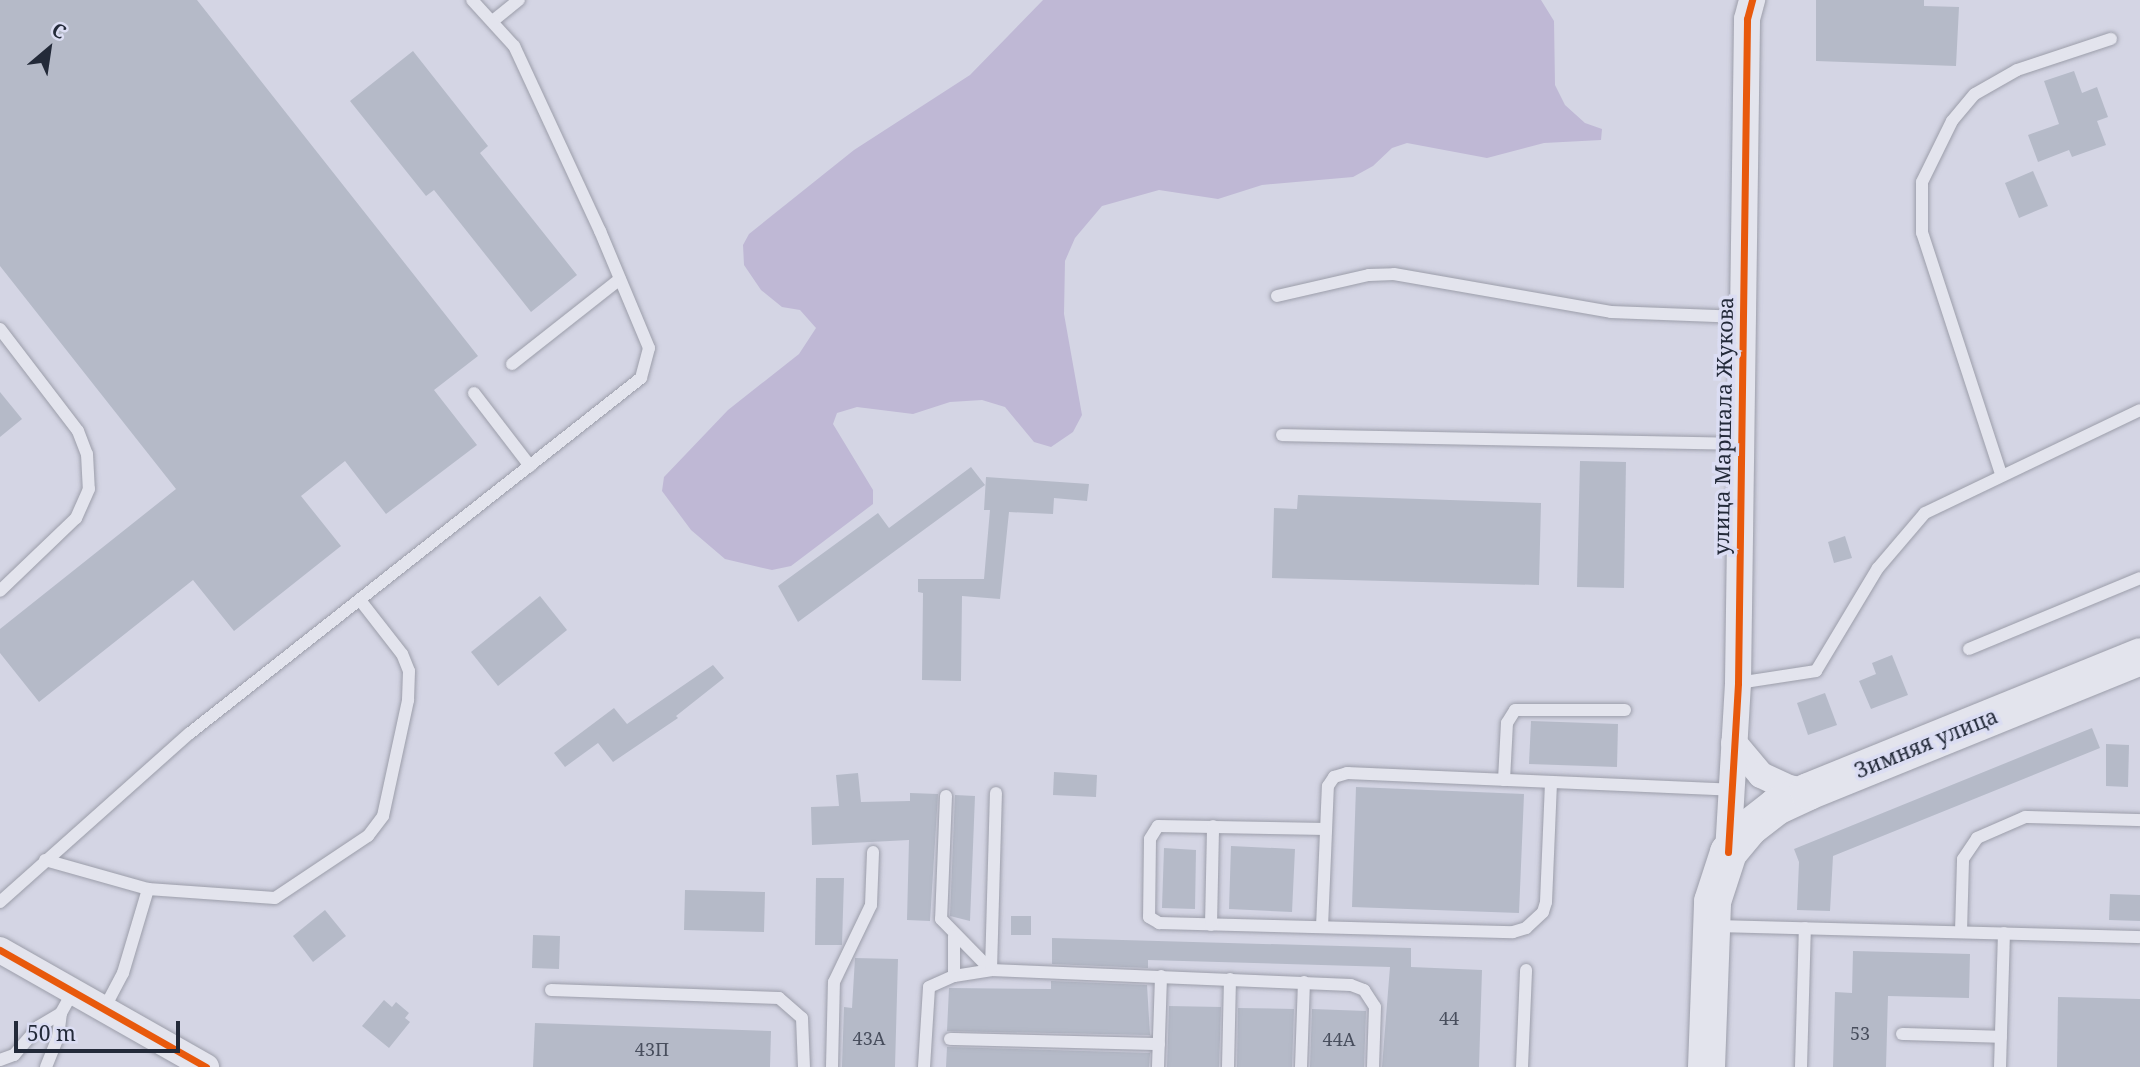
<!DOCTYPE html>
<meta charset="utf-8">
<style>
body{margin:0}
#map{position:relative;width:2140px;height:1067px;overflow:hidden;background:#d4d5e4;font-family:"Noto Serif",serif}
div>[style]{position:absolute}
.green>*{inset:0;background:#bfb8d5}
.building>*{inset:0;background:#b5bac8}
.roads{filter:drop-shadow(0 0 2px #9c9eaa) drop-shadow(0 0 2px #9c9eaa)}
.lane>*{height:12px;margin:-6px;padding:0 6px;transform-origin:6px;border-radius:6px;background:#e3e4ed}
.street>*{height:26px;margin:-13px;padding:0 13px;transform-origin:13px;border-radius:13px;background:#e3e4ed}
.secondary>*{height:37px;margin:-18.5px;padding:0 18.5px;transform-origin:18.5px;border-radius:18.5px;background:#e3e4ed}
.cycleway>*{height:7px;margin:-3.5px;padding:0 3.5px;transform-origin:3.5px;border-radius:3.5px;background:#e8590c}
span{translate:-50% -50%;white-space:nowrap;text-align:center;line-height:1.15;-webkit-text-stroke:7px #dbddf3;paint-order:stroke}
.number-label{font-size:18px;color:#484e5d}
.number-label span{-webkit-text-stroke-width:0}
.street-label{font-size:21px;color:#232a39}
.north{position:absolute;left:14px;top:14px;width:70px;height:70px;-webkit-text-stroke:5px #dbddf3;paint-order:stroke;rotate:29deg;font-size:19px;font-weight:700;line-height:28px;text-align:center;color:#232a39}
.north::after{content:'';display:block;margin:auto;width:24px;height:32px;background:#232a39;clip-path:polygon(50% 0,100% 100%,50% 72%,0 100%)}
.scale{position:absolute;left:14px;top:1021px;width:166px;height:32px;box-sizing:border-box;border:4px solid #232a39;border-top:0;padding-left:9px;font-size:21px;line-height:24px;white-space:nowrap;color:#232a39;-webkit-text-stroke:5px #dbddf3;paint-order:stroke}
</style>
<div id="map">
<div class="green">
<div style="clip-path:polygon(1043px 0,1541px 0,1554px 21px,1555px 85px,1565px 105px,1585px 123px,1602px 129px,1601px 140px,1544px 143px,1487px 158px,1407px 143px,1392px 148px,1373px 166px,1353px 177px,1262px 185px,1218px 199px,1159px 190px,1102px 206px,1075px 238px,1065px 261px,1064px 314px,1082px 415px,1073px 432px,1051px 447px,1034px 442px,1005px 407px,982px 400px,950px 402px,913px 414px,857px 407px,837px 413px,833px 424px,873px 490px,873px 504px,791px 566px,772px 570px,725px 559px,691px 530px,662px 491px,664px 477px,728px 410px,799px 354px,816px 328px,800px 310px,782px 307px,761px 290px,744px 265px,743px 245px,749px 234px,854px 150px,970px 75px)"></div>
</div>
<div class="building">
<div style="clip-path:polygon(0 0,197px 0,478px 356px,434px 390px,477px 445px,386px 514px,345px 461px,301px 496px,341px 546px,234px 631px,193px 580px,39px 702px,0 653px,0 629px,176px 489px,0 266px)"></div>
<div style="clip-path:polygon(1816px 0,1924px 0,1924px 6px,1959px 7px,1956px 66px,1816px 61px)"></div>
<div style="clip-path:polygon(413px 51px,488px 146px,480px 153px,577px 275px,531px 312px,434px 190px,426px 196px,350px 101px)"></div>
<div style="clip-path:polygon(2074px 71px,2082px 93px,2097px 87px,2108px 117px,2097px 121px,2106px 145px,2072px 157px,2069px 150px,2038px 162px,2028px 135px,2059px 124px,2044px 81px)"></div>
<div style="clip-path:polygon(2033px 171px,2048px 206px,2019px 218px,2005px 183px)"></div>
<div style="clip-path:polygon(0 392px,22px 419px,0 437px)"></div>
<div style="clip-path:polygon(1580px 461px,1626px 462px,1624px 588px,1577px 587px)"></div>
<div style="clip-path:polygon(971px 467px,985px 485px,798px 622px,778px 586px,878px 513px,889px 528px)"></div>
<div style="clip-path:polygon(986px 477px,1089px 484px,1087px 501px,1054px 498px,1053px 514px,1009px 512px,1000px 599px,962px 596px,961px 681px,922px 680px,923px 593px,918px 592px,918px 579px,984px 579px,990px 510px,984px 510px)"></div>
<div style="clip-path:polygon(1298px 495px,1541px 503px,1539px 585px,1272px 578px,1274px 508px,1297px 509px)"></div>
<div style="clip-path:polygon(1845px 536px,1852px 558px,1834px 563px,1828px 542px)"></div>
<div style="clip-path:polygon(540px 596px,567px 630px,498px 686px,471px 652px)"></div>
<div style="clip-path:polygon(1892px 655px,1908px 695px,1871px 709px,1859px 681px,1876px 674px,1872px 663px)"></div>
<div style="clip-path:polygon(713px 665px,724px 678px,676px 716px,678px 718px,613px 762px,598px 743px,565px 767px,554px 753px,614px 708px,627px 724px)"></div>
<div style="clip-path:polygon(1825px 693px,1837px 725px,1808px 735px,1797px 703px)"></div>
<div style="clip-path:polygon(1531px 721px,1618px 724px,1617px 767px,1529px 764px)"></div>
<div style="clip-path:polygon(2092px 728px,2100px 748px,1833px 856px,1830px 911px,1797px 910px,1799px 862px,1794px 849px)"></div>
<div style="clip-path:polygon(2106px 744px,2129px 745px,2128px 787px,2106px 786px)"></div>
<div style="clip-path:polygon(1054px 772px,1097px 775px,1096px 797px,1053px 795px)"></div>
<div style="clip-path:polygon(858px 773px,861px 802px,910px 801px,910px 793px,938px 794px,930px 921px,907px 920px,909px 840px,812px 845px,811px 807px,839px 806px,836px 775px)"></div>
<div style="clip-path:polygon(1356px 787px,1524px 794px,1519px 913px,1352px 907px)"></div>
<div style="clip-path:polygon(955px 795px,975px 796px,970px 921px,950px 916px)"></div>
<div style="clip-path:polygon(1231px 846px,1295px 849px,1292px 912px,1229px 909px)"></div>
<div style="clip-path:polygon(1164px 848px,1196px 850px,1195px 909px,1162px 908px)"></div>
<div style="clip-path:polygon(816px 878px,844px 878px,842px 945px,815px 945px)"></div>
<div style="clip-path:polygon(685px 890px,765px 892px,764px 932px,684px 930px)"></div>
<div style="clip-path:polygon(2110px 894px,2140px 895px,2140px 921px,2109px 920px)"></div>
<div style="clip-path:polygon(325px 910px,346px 936px,313px 962px,293px 936px)"></div>
<div style="clip-path:polygon(1011px 916px,1031px 916px,1031px 935px,1011px 935px)"></div>
<div style="clip-path:polygon(533px 935px,560px 936px,559px 969px,532px 968px)"></div>
<div style="clip-path:polygon(1052px 938px,1411px 948px,1411px 967px,1482px 970px,1479px 1067px,1382px 1067px,1390px 967px,1148px 960px,1148px 968px,1052px 964px)"></div>
<div style="clip-path:polygon(1853px 951px,1970px 954px,1969px 998px,1888px 996px,1886px 1067px,1833px 1067px,1835px 992px,1852px 993px)"></div>
<div style="clip-path:polygon(855px 958px,898px 959px,895px 1067px,842px 1067px,844px 1007px,852px 1008px)"></div>
<div style="clip-path:polygon(1051px 981px,1147px 985px,1150px 1035px,947px 1031px,949px 988px,1051px 989px)"></div>
<div style="clip-path:polygon(2058px 997px,2140px 999px,2140px 1067px,2057px 1067px)"></div>
<div style="clip-path:polygon(384px 1000px,392px 1007px,396px 1002px,409px 1013px,405px 1018px,410px 1022px,389px 1048px,362px 1026px)"></div>
<div style="clip-path:polygon(1169px 1006px,1221px 1007px,1219px 1067px,1167px 1067px)"></div>
<div style="clip-path:polygon(1238px 1008px,1294px 1009px,1292px 1067px,1237px 1067px)"></div>
<div style="clip-path:polygon(1312px 1009px,1366px 1011px,1364px 1067px,1310px 1067px)"></div>
<div style="clip-path:polygon(535px 1023px,771px 1031px,770px 1067px,533px 1067px)"></div>
<div style="clip-path:polygon(947px 1047px,1150px 1053px,1149px 1067px,946px 1067px)"></div>
</div>
<div class="roads">
<div class="lane">
<div style="left:494px;top:20px;width:32px;rotate:-39deg"></div>
<div style="left:1277px;top:296px;width:94px;rotate:-12.9deg"></div>
<div style="left:1369px;top:275px;width:25px;rotate:-2deg"></div>
<div style="left:1394px;top:274px;width:220px;rotate:9.9deg"></div>
<div style="left:1611px;top:312px;width:131px;rotate:2.2deg"></div>
<div style="left:0;top:329px;width:128px;rotate:52.6deg"></div>
<div style="left:78px;top:431px;width:25px;rotate:69deg"></div>
<div style="left:87px;top:454px;width:35px;rotate:87deg"></div>
<div style="left:89px;top:489px;width:32px;rotate:114deg"></div>
<div style="left:76px;top:518px;width:105px;rotate:136.2deg"></div>
<div style="left:512px;top:364px;width:137px;rotate:-38.2deg"></div>
<div style="left:474px;top:393px;width:92px;rotate:52.5deg"></div>
<div style="left:1282px;top:435px;width:458px;rotate:1.1deg"></div>
<div style="left:2001px;top:474px;width:254px;rotate:-108.1deg"></div>
<div style="left:1922px;top:233px;width:51px;rotate:-90deg"></div>
<div style="left:1922px;top:182px;width:68px;rotate:-63.8deg"></div>
<div style="left:1952px;top:121px;width:35px;rotate:-50deg"></div>
<div style="left:1975px;top:94px;width:48px;rotate:-29.7deg"></div>
<div style="left:2017px;top:70px;width:99px;rotate:-18.3deg"></div>
<div style="left:1969px;top:649px;width:185px;rotate:-22.5deg"></div>
<div style="left:1738px;top:683px;width:79px;rotate:-8.7deg"></div>
<div style="left:1816px;top:671px;width:120px;rotate:-59deg"></div>
<div style="left:1878px;top:568px;width:72px;rotate:-49.5deg"></div>
<div style="left:1925px;top:513px;width:238px;rotate:-25.6deg"></div>
<div style="left:1504px;top:780px;width:57px;rotate:-87deg"></div>
<div style="left:1507px;top:723px;width:15px;rotate:-58deg"></div>
<div style="left:1515px;top:710px;width:110px"></div>
<div style="left:946px;top:796px;width:123px;rotate:92.3deg"></div>
<div style="left:941px;top:919px;width:71px;rotate:45.6deg"></div>
<div style="left:991px;top:970px;width:360px;rotate:2.4deg"></div>
<div style="left:1351px;top:985px;width:14px;rotate:21deg"></div>
<div style="left:1364px;top:990px;width:20px;rotate:57deg"></div>
<div style="left:1375px;top:1007px;width:60px;rotate:91.9deg"></div>
<div style="left:1326px;top:829px;width:168px;rotate:-179deg"></div>
<div style="left:1158px;top:826px;width:15px;rotate:122deg"></div>
<div style="left:1150px;top:839px;width:78px;rotate:90.7deg"></div>
<div style="left:1149px;top:917px;width:12px;rotate:31deg"></div>
<div style="left:1159px;top:923px;width:354px;rotate:1.5deg"></div>
<div style="left:1513px;top:932px;width:14px;rotate:-17deg"></div>
<div style="left:1526px;top:928px;width:23px;rotate:-43deg"></div>
<div style="left:1543px;top:912px;width:10px;rotate:-73deg"></div>
<div style="left:1546px;top:902px;width:120px;rotate:-87.6deg"></div>
<div style="left:45px;top:860px;width:107px;rotate:15.7deg"></div>
<div style="left:148px;top:889px;width:127px;rotate:4.1deg"></div>
<div style="left:275px;top:898px;width:112px;rotate:-33.7deg"></div>
<div style="left:368px;top:836px;width:25px;rotate:-53deg"></div>
<div style="left:383px;top:816px;width:119px;rotate:-77.8deg"></div>
<div style="left:408px;top:700px;width:29px;rotate:-88deg"></div>
<div style="left:409px;top:671px;width:18px;rotate:-112deg"></div>
<div style="left:402px;top:654px;width:68px;rotate:-127.9deg"></div>
<div style="left:0;top:902px;width:254px;rotate:-41.7deg"></div>
<div style="left:190px;top:733px;width:574px;rotate:-38.21deg"></div>
<div style="left:641px;top:378px;width:31px;rotate:-75deg"></div>
<div style="left:649px;top:348px;width:127px;rotate:-112.7deg"></div>
<div style="left:600px;top:231px;width:204px;rotate:-114.9deg"></div>
<div style="left:514px;top:46px;width:62px;rotate:-132.4deg"></div>
<div style="left:1211px;top:925px;width:99px;rotate:-88.8deg"></div>
<div style="left:1713px;top:926px;width:427px;rotate:1.5deg"></div>
<div style="left:1322px;top:927px;width:141px;rotate:-87.6deg"></div>
<div style="left:1328px;top:786px;width:11px;rotate:-56deg"></div>
<div style="left:1334px;top:777px;width:14px;rotate:-17deg"></div>
<div style="left:1347px;top:773px;width:385px;rotate:2.5deg"></div>
<div style="left:1961px;top:932px;width:73px;rotate:-88.4deg"></div>
<div style="left:1963px;top:859px;width:25px;rotate:-56deg"></div>
<div style="left:1977px;top:838px;width:52px;rotate:-23.6deg"></div>
<div style="left:2025px;top:817px;width:115px;rotate:1.5deg"></div>
<div style="left:954px;top:976px;width:40px;rotate:-90deg"></div>
<div style="left:551px;top:990px;width:228px;rotate:2deg"></div>
<div style="left:779px;top:998px;width:30px;rotate:41deg"></div>
<div style="left:802px;top:1018px;width:49px;rotate:87.7deg"></div>
<div style="left:104px;top:1009px;width:41px;rotate:-62.2deg"></div>
<div style="left:123px;top:973px;width:88px;rotate:-73.4deg"></div>
<div style="left:1902px;top:1034px;width:99px;rotate:1.7deg"></div>
<div style="left:950px;top:1039px;width:209px;rotate:1.4deg"></div>
<div style="left:0;top:1060px;width:15px;rotate:-20deg"></div>
<div style="left:14px;top:1055px;width:37px;rotate:-49deg"></div>
<div style="left:38px;top:1027px;width:27px;rotate:-31deg"></div>
<div style="left:61px;top:1013px;width:25px;rotate:-61deg"></div>
<div style="left:46px;top:1067px;width:32px;rotate:-68deg"></div>
<div style="left:58px;top:1037px;width:24px;rotate:-83deg"></div>
<div style="left:832px;top:1067px;width:85px;rotate:-88.7deg"></div>
<div style="left:834px;top:982px;width:85px;rotate:-64.3deg"></div>
<div style="left:871px;top:905px;width:53px;rotate:-87.8deg"></div>
<div style="left:924px;top:1067px;width:80px;rotate:-86.4deg"></div>
<div style="left:929px;top:987px;width:27px;rotate:-24deg"></div>
<div style="left:954px;top:976px;width:37px;rotate:-9deg"></div>
<div style="left:991px;top:970px;width:177px;rotate:-88.4deg"></div>
<div style="left:1158px;top:1067px;width:91px;rotate:-88.1deg"></div>
<div style="left:1228px;top:1067px;width:88px;rotate:-88.7deg"></div>
<div style="left:1301px;top:1067px;width:85px;rotate:-88deg"></div>
<div style="left:1522px;top:1067px;width:97px;rotate:-87.6deg"></div>
<div style="left:1801px;top:1067px;width:139px;rotate:-88.4deg"></div>
<div style="left:2000px;top:1067px;width:134px;rotate:-88.3deg"></div>
</div>
<div class="street">
<div style="left:1734px;top:743px;width:42px;rotate:49.8deg"></div>
<div style="left:1761px;top:775px;width:31px;rotate:25deg"></div>
<div style="left:1789px;top:788px;width:19px;rotate:9deg"></div>
<div style="left:1728px;top:852px;width:169px;rotate:-86.6deg"></div>
<div style="left:1738px;top:683px;width:664px;rotate:-89.22deg"></div>
<div style="left:1747px;top:19px;width:20px;rotate:-75deg"></div>
<div style="left:0;top:950px;width:237px;rotate:29.6deg"></div>
</div>
<div class="secondary">
<div style="left:1706px;top:1067px;width:166px;rotate:-87.9deg"></div>
<div style="left:1712px;top:901px;width:52px;rotate:-71.9deg"></div>
<div style="left:1728px;top:852px;width:33px;rotate:-50deg"></div>
<div style="left:1749px;top:827px;width:34px;rotate:-38deg"></div>
<div style="left:1776px;top:806px;width:35px;rotate:-25deg"></div>
<div style="left:1808px;top:791px;width:358px;rotate:-22.1deg"></div>
</div>
</div>
<div class="cycleway">
<div style="left:1728px;top:852px;width:169px;rotate:-86.6deg"></div>
<div style="left:1738px;top:683px;width:664px;rotate:-89.22deg"></div>
<div style="left:1747px;top:19px;width:20px;rotate:-75deg"></div>
<div style="left:0;top:950px;width:237px;rotate:29.6deg"></div>
</div>
<div class="number-label">
<span style="left:1449px;top:1018px">44</span>
<span style="left:1860px;top:1033px">53</span>
<span style="left:869px;top:1038px">43А</span>
<span style="left:1339px;top:1039px">44А</span>
<span style="left:652px;top:1049px">43П</span>
</div>
<div class="street-label">
<span style="left:1723px;top:426px;rotate:-89deg">улица Маршала Жукова</span>
<span style="left:1926px;top:743px;rotate:-22deg">Зимняя улица</span>
</div>
<div class="north">С</div>
<div class="scale">50 m</div>
</div>
